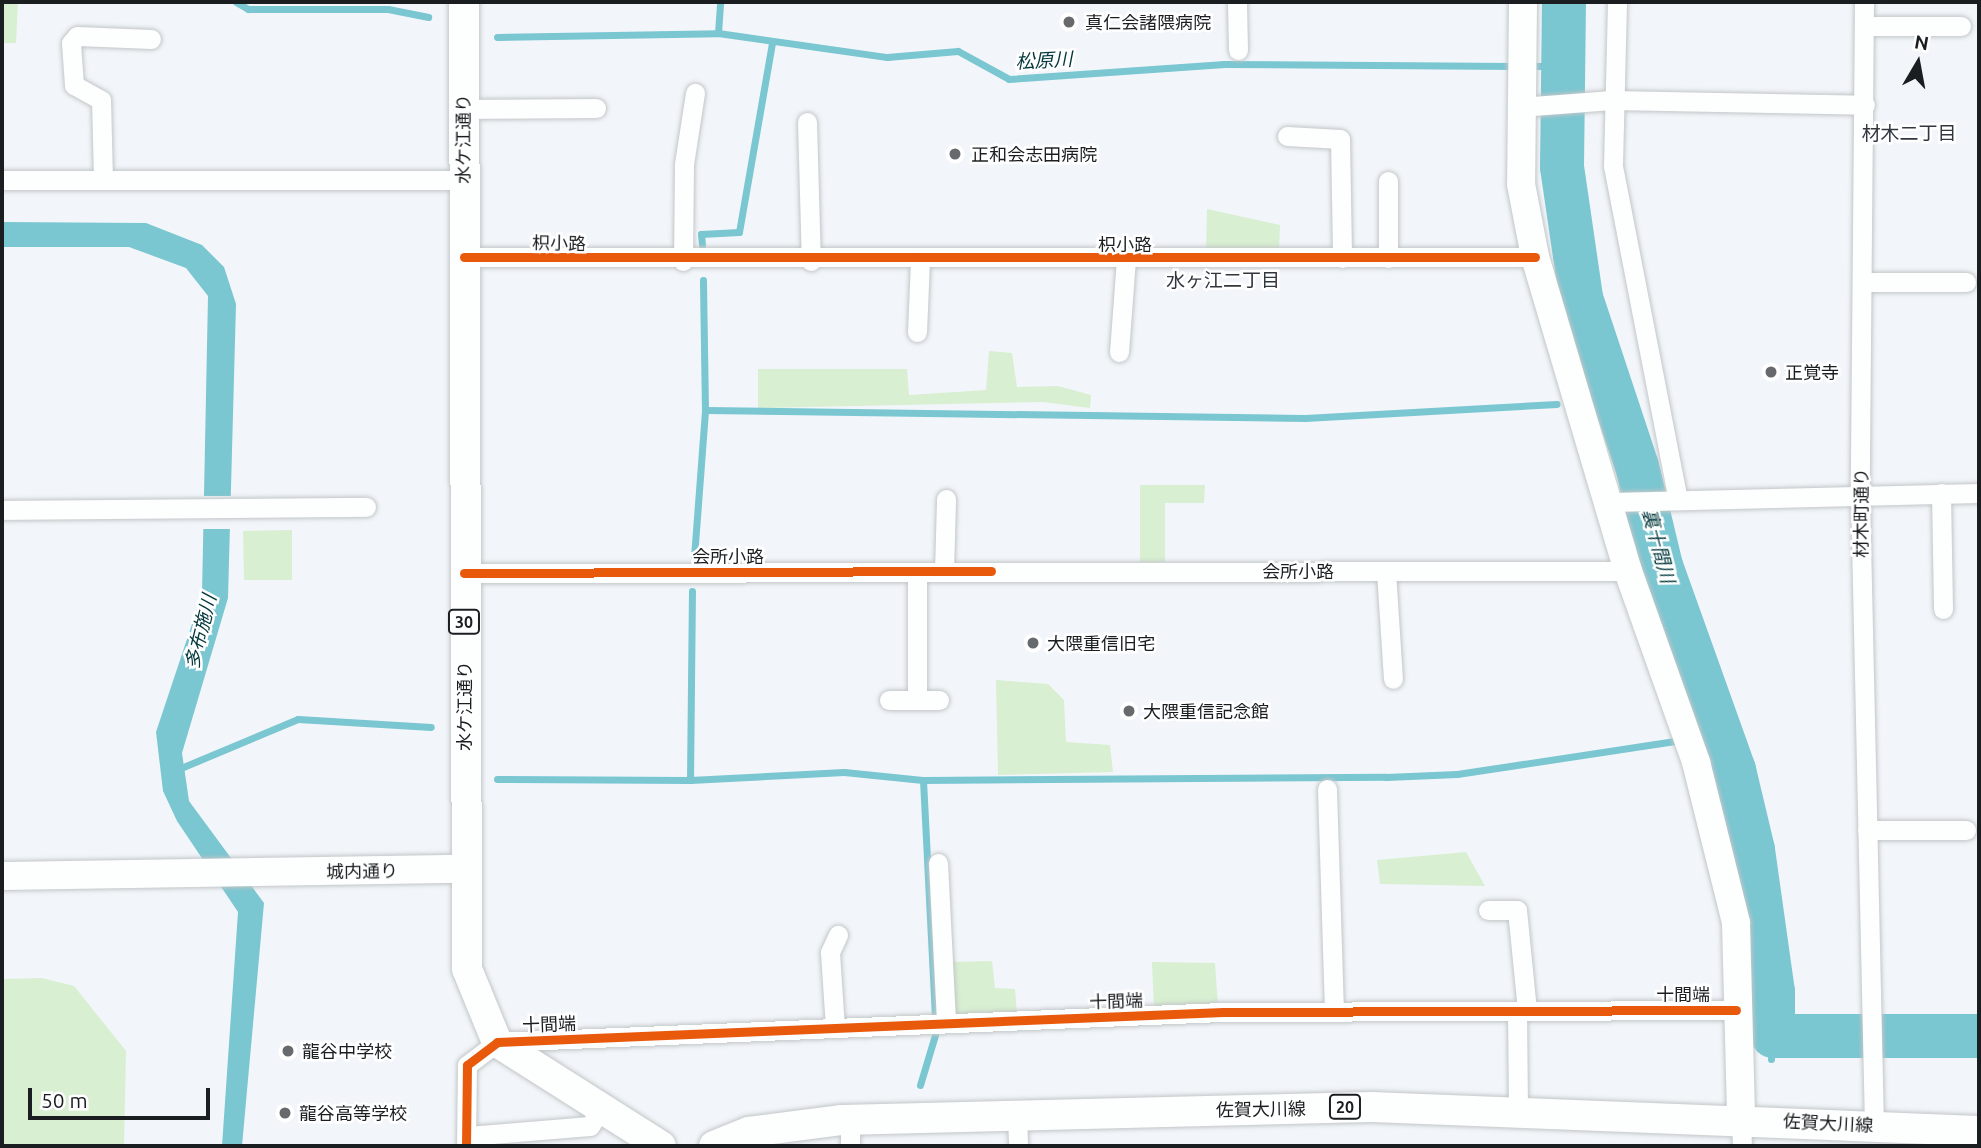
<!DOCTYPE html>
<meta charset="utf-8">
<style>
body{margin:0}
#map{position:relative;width:1981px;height:1148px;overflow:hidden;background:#f2f6fa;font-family:Ubuntu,"Noto Sans JP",sans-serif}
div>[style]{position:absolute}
.green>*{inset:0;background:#d8efd2}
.water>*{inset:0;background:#7ac6d1}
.pier>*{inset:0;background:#f2f6fa}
.stream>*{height:7px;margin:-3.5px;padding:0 3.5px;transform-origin:3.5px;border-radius:3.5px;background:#7ac6d1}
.river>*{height:44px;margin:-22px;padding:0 22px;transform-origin:22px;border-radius:22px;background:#7ac6d1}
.roads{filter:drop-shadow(0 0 2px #c2c6c8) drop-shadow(0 0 2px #c2c6c8)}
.street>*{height:19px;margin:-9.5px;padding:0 9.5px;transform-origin:9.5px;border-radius:9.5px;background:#fdfefe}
.secondary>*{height:28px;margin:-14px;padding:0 14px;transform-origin:14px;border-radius:14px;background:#fdfefe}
.primary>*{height:30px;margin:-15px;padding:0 15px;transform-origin:15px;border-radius:15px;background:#fdfefe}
.cycleway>*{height:9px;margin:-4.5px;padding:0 4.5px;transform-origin:4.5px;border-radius:4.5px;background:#e8590c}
.dots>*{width:19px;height:19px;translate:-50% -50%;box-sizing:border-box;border:4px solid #fff;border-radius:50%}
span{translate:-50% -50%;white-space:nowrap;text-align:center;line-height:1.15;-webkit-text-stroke:5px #fff;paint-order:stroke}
.shield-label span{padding:2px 5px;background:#fff;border:2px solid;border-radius:5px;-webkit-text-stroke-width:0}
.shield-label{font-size:16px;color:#1b1e21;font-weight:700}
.poi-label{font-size:18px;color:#1b1e21}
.left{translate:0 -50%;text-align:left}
.street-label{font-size:18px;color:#1b1e21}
.water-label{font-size:19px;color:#03383d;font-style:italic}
.neighbourhood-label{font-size:19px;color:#30373e}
.frame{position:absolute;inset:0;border:4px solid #1b1e21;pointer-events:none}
.north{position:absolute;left:1883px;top:28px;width:70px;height:70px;-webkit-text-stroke:5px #fff;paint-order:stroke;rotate:10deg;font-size:19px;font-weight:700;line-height:28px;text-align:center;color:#1b1e21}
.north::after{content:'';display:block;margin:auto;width:24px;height:32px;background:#1b1e21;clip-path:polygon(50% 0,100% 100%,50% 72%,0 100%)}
.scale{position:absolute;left:28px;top:1088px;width:182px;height:32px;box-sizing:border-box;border:4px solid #1b1e21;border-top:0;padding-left:9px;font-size:21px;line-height:24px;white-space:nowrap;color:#1b1e21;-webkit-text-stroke:5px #fff;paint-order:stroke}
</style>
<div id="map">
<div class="green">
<div style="clip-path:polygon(2px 2px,18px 2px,16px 43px,2px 43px)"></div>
<div style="clip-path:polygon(1207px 209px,1280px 225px,1279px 249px,1206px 249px)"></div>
<div style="clip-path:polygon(989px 351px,1012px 353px,1017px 387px,1058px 386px,1091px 395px,1090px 408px,1043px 402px,758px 408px,758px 369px,907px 369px,909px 395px,986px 390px)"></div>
<div style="clip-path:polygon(1140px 485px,1205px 485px,1204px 503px,1165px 503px,1165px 562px,1140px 562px)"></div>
<div style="clip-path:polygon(292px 530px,292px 580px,244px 580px,243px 531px)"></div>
<div style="clip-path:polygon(996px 680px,1048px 684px,1064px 700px,1066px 742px,1110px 745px,1113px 772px,998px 775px)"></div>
<div style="clip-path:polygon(1466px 852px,1485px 886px,1380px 884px,1377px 860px)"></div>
<div style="clip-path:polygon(992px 961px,995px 988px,1015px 989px,1017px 1014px,952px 1018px,949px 962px)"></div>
<div style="clip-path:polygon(1152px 962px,1215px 963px,1218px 1006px,1154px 1009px)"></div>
<div style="clip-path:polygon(42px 978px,74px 986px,126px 1051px,124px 1146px,2px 1146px,2px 979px)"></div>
</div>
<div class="water">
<div style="clip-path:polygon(2px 222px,146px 223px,202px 245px,224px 267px,236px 304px,228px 598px,182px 753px,189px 801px,264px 903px,242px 1146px,222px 1146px,238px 912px,177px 821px,163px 791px,156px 732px,202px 594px,208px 296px,186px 268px,129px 247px,2px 247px)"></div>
</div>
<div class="pier">
<div style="clip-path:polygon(201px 496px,234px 496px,233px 529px,201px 529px)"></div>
</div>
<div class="stream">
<div style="left:236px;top:2px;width:14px;rotate:30deg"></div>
<div style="left:248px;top:9px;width:140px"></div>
<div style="left:388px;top:9px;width:41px;rotate:11.3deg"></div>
<div style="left:718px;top:33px;width:31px;rotate:-86deg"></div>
<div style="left:497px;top:37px;width:221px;rotate:-1deg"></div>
<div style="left:718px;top:33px;width:171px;rotate:8.1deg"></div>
<div style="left:887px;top:57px;width:71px;rotate:-4.8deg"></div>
<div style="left:958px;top:51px;width:58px;rotate:28.8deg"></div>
<div style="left:1009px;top:79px;width:216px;rotate:-4deg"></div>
<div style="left:1224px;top:64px;width:291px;rotate:0.4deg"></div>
<div style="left:1527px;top:66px;width:33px"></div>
<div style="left:702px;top:245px;width:11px;rotate:-95deg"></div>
<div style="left:701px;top:234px;width:38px;rotate:-3deg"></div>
<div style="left:739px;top:232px;width:193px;rotate:-80.1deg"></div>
<div style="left:705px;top:410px;width:600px;rotate:0.76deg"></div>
<div style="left:1305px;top:418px;width:252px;rotate:-3.2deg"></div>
<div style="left:694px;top:557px;width:147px;rotate:-85.7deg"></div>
<div style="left:705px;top:410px;width:130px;rotate:-90.9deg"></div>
<div style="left:1692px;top:737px;width:26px;rotate:-18deg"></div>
<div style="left:176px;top:770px;width:132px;rotate:-22.7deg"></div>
<div style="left:298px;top:719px;width:133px;rotate:3.4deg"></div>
<div style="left:497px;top:779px;width:193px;rotate:0.3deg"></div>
<div style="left:690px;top:780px;width:154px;rotate:-3deg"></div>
<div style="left:844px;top:772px;width:79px;rotate:5.8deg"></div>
<div style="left:923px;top:780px;width:463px;rotate:-0.4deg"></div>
<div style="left:1386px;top:777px;width:71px;rotate:-2.4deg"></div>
<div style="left:1457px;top:774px;width:227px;rotate:-8.6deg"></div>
<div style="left:690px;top:780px;width:189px;rotate:-89.4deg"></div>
<div style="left:923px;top:780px;width:236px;rotate:87.1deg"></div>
<div style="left:1771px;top:1059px;width:23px;rotate:-85deg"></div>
<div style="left:920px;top:1085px;width:52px;rotate:-73.3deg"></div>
</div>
<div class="river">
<div style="left:1564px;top:2px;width:165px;rotate:90.7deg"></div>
<div style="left:1562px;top:167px;width:132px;rotate:81.7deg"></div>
<div style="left:1581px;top:298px;width:177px;rotate:71.6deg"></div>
<div style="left:1637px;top:466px;width:103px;rotate:76.5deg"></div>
<div style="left:1661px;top:566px;width:217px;rotate:70.3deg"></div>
<div style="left:1734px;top:770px;width:82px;rotate:76.6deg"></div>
<div style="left:1753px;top:850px;width:143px;rotate:82deg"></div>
<div style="left:1773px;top:992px;width:44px;rotate:90deg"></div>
<div style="left:1773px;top:1036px;width:206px"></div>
</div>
<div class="roads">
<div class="street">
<div style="left:1237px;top:2px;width:48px;rotate:88.8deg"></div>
<div style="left:1617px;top:2px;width:164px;rotate:91.4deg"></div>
<div style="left:1613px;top:166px;width:336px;rotate:79deg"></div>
<div style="left:1864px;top:2px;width:493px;rotate:90.5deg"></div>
<div style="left:1860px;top:495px;width:631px;rotate:88.73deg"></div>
<div style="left:1864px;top:26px;width:97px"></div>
<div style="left:1520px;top:107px;width:92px;rotate:-4.4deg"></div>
<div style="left:1612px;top:100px;width:253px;rotate:1.1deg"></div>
<div style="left:463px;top:109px;width:133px;rotate:-0.4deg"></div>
<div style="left:807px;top:122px;width:139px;rotate:88.4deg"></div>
<div style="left:1287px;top:136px;width:53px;rotate:3.2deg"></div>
<div style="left:1340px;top:139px;width:119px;rotate:89deg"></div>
<div style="left:2px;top:180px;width:461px"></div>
<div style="left:103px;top:180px;width:80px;rotate:-91.4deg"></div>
<div style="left:101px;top:100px;width:31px;rotate:-151deg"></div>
<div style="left:74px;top:85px;width:42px;rotate:-94.1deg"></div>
<div style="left:71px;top:43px;width:9px;rotate:-49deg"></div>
<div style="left:77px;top:36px;width:74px;rotate:2.3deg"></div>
<div style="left:1388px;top:181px;width:77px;rotate:90deg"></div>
<div style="left:464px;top:257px;width:1071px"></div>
<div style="left:683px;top:261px;width:97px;rotate:-89.4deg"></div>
<div style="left:684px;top:164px;width:72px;rotate:-81.2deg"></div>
<div style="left:1863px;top:282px;width:103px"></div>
<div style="left:917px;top:332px;width:71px;rotate:-87.6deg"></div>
<div style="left:1119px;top:352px;width:93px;rotate:-85.7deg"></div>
<div style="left:1941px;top:493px;width:116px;rotate:89deg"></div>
<div style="left:1610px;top:502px;width:369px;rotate:-1.4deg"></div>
<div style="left:2px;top:510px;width:364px;rotate:-0.5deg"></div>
<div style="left:1386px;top:571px;width:108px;rotate:86.3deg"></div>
<div style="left:944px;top:572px;width:73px;rotate:-88.4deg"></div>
<div style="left:464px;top:573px;width:1164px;rotate:-0.1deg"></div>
<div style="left:889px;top:700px;width:50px"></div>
<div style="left:917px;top:700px;width:128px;rotate:-90deg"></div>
<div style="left:1327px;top:789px;width:222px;rotate:88.2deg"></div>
<div style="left:1867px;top:830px;width:99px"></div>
<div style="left:938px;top:863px;width:160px;rotate:87.1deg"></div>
<div style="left:1488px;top:910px;width:29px"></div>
<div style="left:1517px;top:910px;width:100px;rotate:84.3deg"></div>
<div style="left:1517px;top:1011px;width:99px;rotate:89.4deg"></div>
<div style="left:835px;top:1028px;width:76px;rotate:-93.8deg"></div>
<div style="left:830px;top:952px;width:19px;rotate:-65deg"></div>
<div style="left:1017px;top:1114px;width:32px;rotate:88deg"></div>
<div style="left:1741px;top:1118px;width:28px;rotate:88deg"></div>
<div style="left:850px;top:1120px;width:26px;rotate:90deg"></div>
<div style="left:468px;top:1136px;width:122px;rotate:-4.7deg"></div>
<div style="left:590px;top:1126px;width:19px;rotate:-58deg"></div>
<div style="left:466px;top:1146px;width:81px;rotate:-89.3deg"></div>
<div style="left:467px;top:1065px;width:38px;rotate:-37deg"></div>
<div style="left:497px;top:1042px;width:727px;rotate:-2.37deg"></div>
<div style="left:1223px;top:1012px;width:513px;rotate:-0.22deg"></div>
</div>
<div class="secondary">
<div style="left:1523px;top:2px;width:182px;rotate:90.6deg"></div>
<div style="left:1521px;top:184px;width:74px;rotate:79.1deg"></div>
<div style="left:1535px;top:257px;width:327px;rotate:73.5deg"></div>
<div style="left:1628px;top:571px;width:203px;rotate:70.4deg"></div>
<div style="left:1696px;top:762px;width:166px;rotate:76deg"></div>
<div style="left:1736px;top:923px;width:195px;rotate:88.5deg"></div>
<div style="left:2px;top:876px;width:462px;rotate:-0.9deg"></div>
</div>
<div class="primary">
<div style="left:464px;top:2px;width:967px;rotate:89.82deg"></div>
<div style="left:467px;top:969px;width:79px;rotate:67.7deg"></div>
<div style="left:497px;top:1042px;width:194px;rotate:32.4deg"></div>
<div style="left:714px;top:1146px;width:38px;rotate:-22deg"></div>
<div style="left:749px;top:1132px;width:94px;rotate:-7.4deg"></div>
<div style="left:842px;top:1120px;width:530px;rotate:-1.41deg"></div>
<div style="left:1372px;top:1107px;width:607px;rotate:2.26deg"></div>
</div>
</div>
<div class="cycleway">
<div style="left:464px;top:257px;width:1071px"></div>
<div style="left:464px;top:573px;width:527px;rotate:-0.22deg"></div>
<div style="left:466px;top:1146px;width:81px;rotate:-89.3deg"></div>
<div style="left:467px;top:1065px;width:38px;rotate:-37deg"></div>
<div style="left:497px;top:1042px;width:727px;rotate:-2.37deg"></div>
<div style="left:1223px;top:1012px;width:513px;rotate:-0.22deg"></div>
</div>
<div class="dots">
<div style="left:1069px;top:22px;background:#666a6d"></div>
<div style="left:955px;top:154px;background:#666a6d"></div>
<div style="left:1771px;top:372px;background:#666a6d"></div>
<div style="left:1033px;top:643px;background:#666a6d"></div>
<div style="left:1129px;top:711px;background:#666a6d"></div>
<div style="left:288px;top:1051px;background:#666a6d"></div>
<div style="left:285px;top:1113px;background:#666a6d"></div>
</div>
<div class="shield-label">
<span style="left:464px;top:622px">30</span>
<span style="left:1345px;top:1107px">20</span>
</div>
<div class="poi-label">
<span class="left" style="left:1085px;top:22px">真仁会諸隈病院</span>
<span class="left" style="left:971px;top:154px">正和会志田病院</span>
<span class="left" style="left:1785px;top:372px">正覚寺</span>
<span class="left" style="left:1047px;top:643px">大隈重信旧宅</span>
<span class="left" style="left:1143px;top:711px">大隈重信記念館</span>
<span class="left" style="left:302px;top:1051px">龍谷中学校</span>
<span class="left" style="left:299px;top:1113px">龍谷高等学校</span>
</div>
<div class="street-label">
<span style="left:463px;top:139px;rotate:-90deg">水ケ江通り</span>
<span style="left:559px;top:243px;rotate:1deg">枳小路</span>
<span style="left:1125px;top:244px">枳小路</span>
<span style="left:1861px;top:513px;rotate:-90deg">材木町通り</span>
<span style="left:728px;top:556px">会所小路</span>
<span style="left:1298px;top:571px">会所小路</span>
<span style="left:464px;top:706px;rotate:-90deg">水ケ江通り</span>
<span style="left:362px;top:871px;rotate:-1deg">城内通り</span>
<span style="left:1683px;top:994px">十間端</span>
<span style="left:1116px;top:1001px;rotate:-2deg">十間端</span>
<span style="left:549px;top:1024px;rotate:-2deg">十間端</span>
<span style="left:1261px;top:1109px;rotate:-1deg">佐賀大川線</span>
<span style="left:1828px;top:1123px;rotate:3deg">佐賀大川線</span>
</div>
<div class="water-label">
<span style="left:1044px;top:61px;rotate:-3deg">松原川</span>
<span style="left:1658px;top:546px;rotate:75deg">裏十間川</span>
<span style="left:201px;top:632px;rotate:-76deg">多布施川</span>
</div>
<div class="neighbourhood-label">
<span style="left:1909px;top:134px">材木二丁目</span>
<span style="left:1223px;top:281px">水ヶ江二丁目</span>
</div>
<div class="frame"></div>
<div class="north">N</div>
<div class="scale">50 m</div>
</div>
